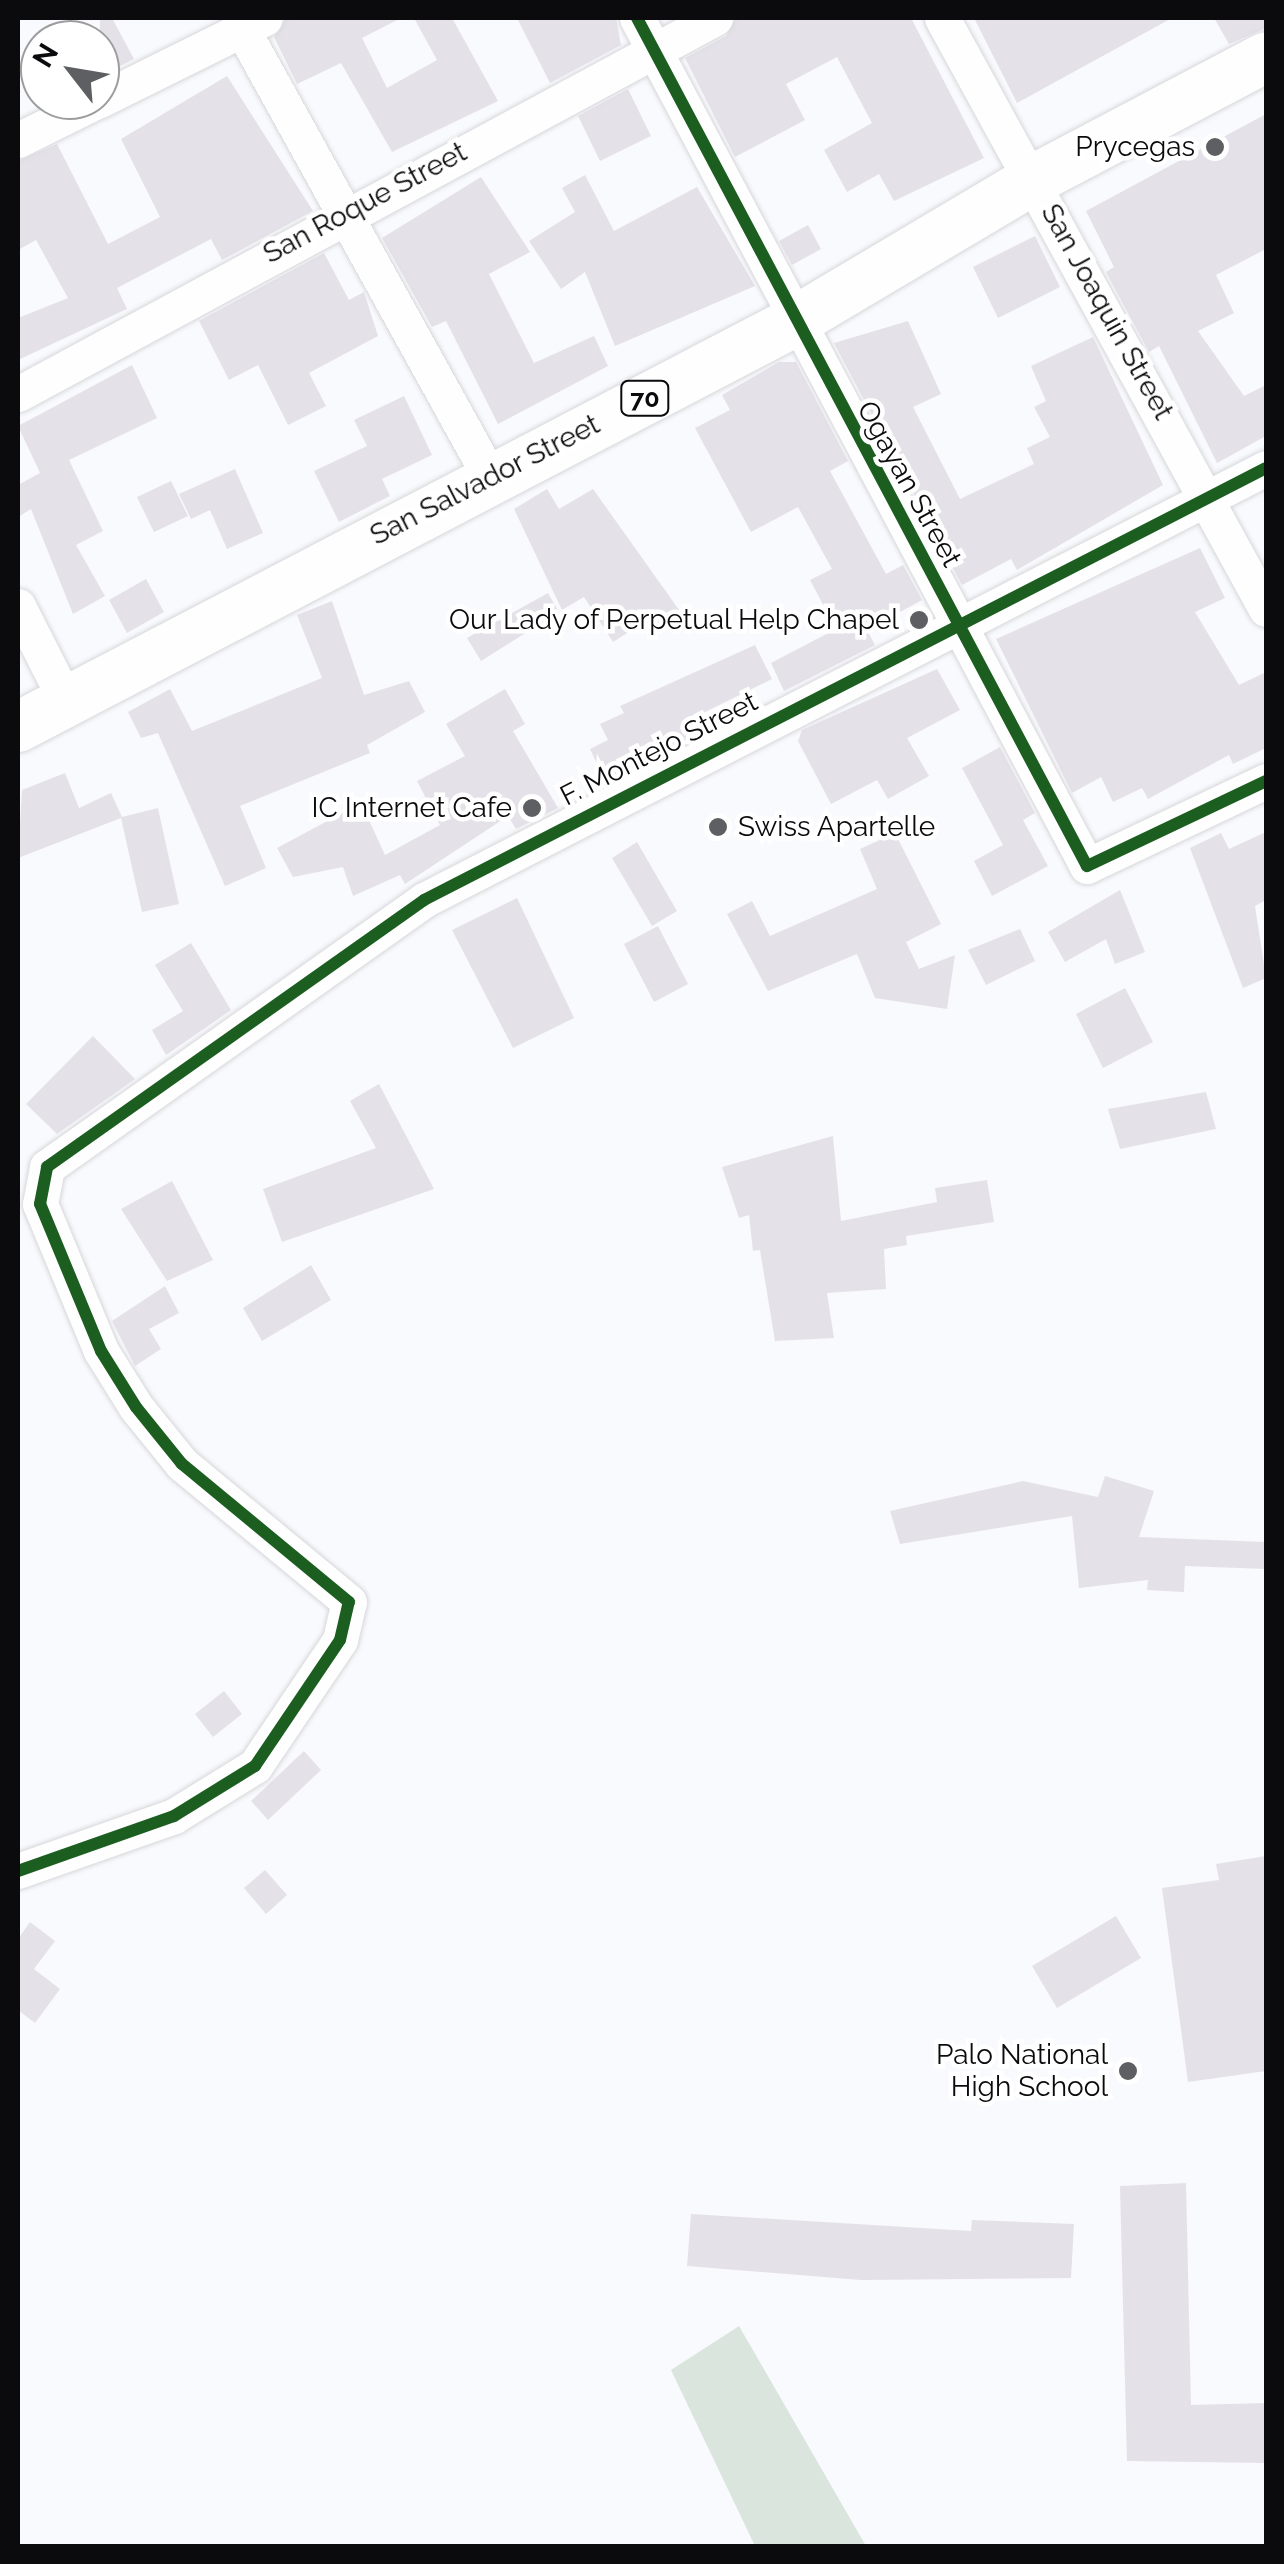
<!DOCTYPE html>
<style>
body{margin:0}
#map{position:relative;width:1284px;height:2564px;overflow:hidden;background:#f9fafd;font-family:Raleway,sans-serif}
div>[style]{position:absolute}
.green>*{inset:0;background:#d9e5dd}
.building>*{inset:0;background:#e5e1e8}
.roads{filter:drop-shadow(0 0 2px #d6d7da) drop-shadow(0 0 2px #d6d7da)}
.minor>*{height:35px;margin:-17.5px;padding:0 17.5px;transform-origin:17.5px;border-radius:17.5px;background:#fefeff}
.highway>*{height:50px;margin:-25px;padding:0 25px;transform-origin:25px;border-radius:25px;background:#fefeff}
.cycleway>*{height:12px;margin:-6px;padding:0 6px;transform-origin:6px;border-radius:6px;background:#1b5e20}
.dots>*{width:28px;height:28px;translate:-50% -50%;box-sizing:border-box;border:5px solid #fff;border-radius:50%}
span{translate:-50% -50%;white-space:nowrap;text-align:center;line-height:1.15;-webkit-text-stroke:9px #fff;paint-order:stroke}
.shield-label span{padding:2px 8px;background:#fff;border:2px solid;border-radius:8px;-webkit-text-stroke-width:0}
.shield-label{font-size:25px;color:#0b0b0e;font-weight:700}
.poi-label{font-size:28px;color:#0b0b0e}
.right{translate:-100% -50%;text-align:right}
.left{translate:0 -50%;text-align:left}
.street-label{font-size:28px;color:#0b0b0e}
.frame{position:absolute;inset:0;border:20px solid #0b0b0e;pointer-events:none}
.north{position:absolute;left:20px;top:20px;width:100px;height:100px;box-sizing:border-box;background:#fff;border:2px solid #9d9d9f;border-radius:50%;rotate:301deg;font-size:28px;font-weight:700;line-height:40px;text-align:center;color:#0b0b0e}
.north::after{content:'';display:block;margin:auto;width:35px;height:45px;background:#5e5f62;clip-path:polygon(50% 0,100% 100%,50% 72%,0 100%)}
</style>
<div id="map">
<div class="green">
<div style="clip-path:polygon(739px 2326px,866px 2546px,755px 2546px,671px 2370px)"></div>
</div>
<div class="building">
<div style="clip-path:polygon(100px 18px,112px 18px,134px 59px,100px 76px)"></div>
<div style="clip-path:polygon(286px 18px,401px 18px,362px 38px,387px 88px,437px 60px,414px 18px,452px 18px,498px 101px,392px 152px,341px 63px,297px 84px,274px 37px)"></div>
<div style="clip-path:polygon(517px 18px,616px 18px,621px 45px,550px 83px)"></div>
<div style="clip-path:polygon(736px 18px,911px 18px,984px 158px,894px 201px,879px 174px,847px 192px,824px 150px,872px 123px,837px 57px,786px 84px,805px 120px,735px 157px,685px 58px,726px 36px)"></div>
<div style="clip-path:polygon(974px 18px,1172px 18px,1017px 103px)"></div>
<div style="clip-path:polygon(1214px 18px,1266px 18px,1266px 28px,1229px 44px)"></div>
<div style="clip-path:polygon(227px 76px,313px 211px,222px 260px,211px 239px,117px 288px,127px 309px,18px 360px,18px 318px,68px 298px,36px 240px,18px 250px,18px 161px,57px 144px,108px 244px,160px 217px,121px 139px)"></div>
<div style="clip-path:polygon(628px 89px,651px 136px,600px 161px,578px 116px)"></div>
<div style="clip-path:polygon(1266px 114px,1266px 249px,1216px 275px,1234px 313px,1198px 331px,1244px 396px,1266px 385px,1266px 436px,1217px 463px,1159px 346px,1149px 352px,1106px 272px,1114px 267px,1086px 211px)"></div>
<div style="clip-path:polygon(585px 175px,614px 231px,697px 187px,755px 286px,615px 346px,585px 272px,561px 289px,529px 241px,575px 212px,562px 188px)"></div>
<div style="clip-path:polygon(481px 177px,530px 252px,489px 274px,534px 363px,594px 336px,608px 366px,498px 424px,446px 321px,432px 327px,382px 238px)"></div>
<div style="clip-path:polygon(808px 225px,821px 249px,792px 265px,779px 241px)"></div>
<div style="clip-path:polygon(1035px 236px,1060px 287px,998px 318px,973px 267px)"></div>
<div style="clip-path:polygon(324px 253px,349px 300px,364px 292px,378px 336px,309px 373px,326px 406px,288px 425px,258px 365px,229px 380px,199px 321px)"></div>
<div style="clip-path:polygon(908px 321px,941px 394px,913px 407px,960px 499px,1034px 464px,1027px 448px,1050px 437px,1034px 407px,1046px 401px,1031px 366px,1093px 337px,1163px 485px,1017px 570px,1011px 559px,962px 585px,834px 343px)"></div>
<div style="clip-path:polygon(779px 362px,796px 362px,848px 461px,830px 471px,886px 574px,903px 565px,922px 600px,867px 630px,875px 645px,784px 691px,771px 663px,836px 629px,810px 580px,832px 569px,798px 507px,751px 532px,695px 428px,730px 410px,722px 395px)"></div>
<div style="clip-path:polygon(132px 365px,157px 418px,69px 460px,103px 531px,76px 545px,105px 596px,73px 614px,31px 509px,18px 517px,18px 485px,40px 473px,18px 426px)"></div>
<div style="clip-path:polygon(404px 396px,432px 455px,382px 479px,390px 496px,339px 522px,314px 471px,367px 446px,354px 420px)"></div>
<div style="clip-path:polygon(235px 469px,263px 533px,227px 549px,210px 510px,191px 519px,179px 494px)"></div>
<div style="clip-path:polygon(171px 481px,188px 516px,154px 532px,137px 497px)"></div>
<div style="clip-path:polygon(547px 489px,559px 509px,593px 489px,682px 614px,656px 630px,649px 619px,613px 642px,584px 597px,562px 610px,514px 509px)"></div>
<div style="clip-path:polygon(1200px 548px,1225px 598px,1195px 612px,1239px 685px,1266px 672px,1266px 748px,1233px 764px,1229px 755px,1148px 799px,1142px 788px,1113px 802px,1101px 777px,1072px 793px,996px 639px)"></div>
<div style="clip-path:polygon(146px 579px,164px 612px,127px 633px,109px 600px)"></div>
<div style="clip-path:polygon(548px 593px,559px 612px,481px 661px,467px 638px)"></div>
<div style="clip-path:polygon(332px 601px,364px 695px,409px 681px,425px 712px,367px 745px,370px 753px,240px 806px,266px 868px,225px 886px,158px 733px,141px 738px,128px 712px,170px 689px,192px 731px,322px 678px,297px 615px)"></div>
<div style="clip-path:polygon(755px 645px,772px 679px,703px 713px,709px 725px,671px 750px,604px 779px,590px 749px,608px 740px,600px 724px,624px 713px,620px 706px)"></div>
<div style="clip-path:polygon(937px 669px,960px 710px,907px 738px,929px 776px,888px 799px,877px 780px,831px 804px,798px 741px,802px 730px)"></div>
<div style="clip-path:polygon(505px 689px,525px 724px,513px 731px,558px 808px,516px 829px,508px 816px,405px 884px,400px 875px,353px 896px,343px 867px,293px 877px,277px 848px,361px 803px,385px 855px,440px 825px,417px 781px,465px 756px,446px 724px)"></div>
<div style="clip-path:polygon(1000px 747px,1035px 813px,1023px 820px,1048px 866px,992px 896px,974px 861px,1003px 845px,962px 768px)"></div>
<div style="clip-path:polygon(65px 773px,79px 808px,111px 793px,122px 817px,158px 808px,179px 904px,142px 912px,121px 818px,18px 858px,22px 790px)"></div>
<div style="clip-path:polygon(1266px 832px,1266px 900px,1255px 906px,1266px 978px,1243px 988px,1190px 848px,1221px 833px,1229px 849px)"></div>
<div style="clip-path:polygon(895px 833px,941px 924px,906px 942px,919px 969px,955px 955px,947px 1009px,875px 998px,857px 954px,768px 991px,727px 914px,752px 901px,770px 936px,877px 889px,860px 849px)"></div>
<div style="clip-path:polygon(637px 842px,677px 911px,652px 926px,612px 858px)"></div>
<div style="clip-path:polygon(1120px 890px,1145px 952px,1115px 964px,1106px 939px,1065px 962px,1048px 932px)"></div>
<div style="clip-path:polygon(517px 898px,574px 1018px,513px 1048px,452px 930px)"></div>
<div style="clip-path:polygon(658px 926px,688px 984px,654px 1002px,624px 944px)"></div>
<div style="clip-path:polygon(1020px 929px,1035px 961px,986px 985px,968px 950px)"></div>
<div style="clip-path:polygon(191px 943px,231px 1010px,166px 1055px,152px 1030px,183px 1011px,155px 965px)"></div>
<div style="clip-path:polygon(1125px 988px,1153px 1042px,1103px 1068px,1076px 1014px)"></div>
<div style="clip-path:polygon(93px 1036px,135px 1079px,57px 1134px,26px 1104px)"></div>
<div style="clip-path:polygon(379px 1084px,434px 1189px,282px 1242px,263px 1189px,376px 1148px,350px 1101px)"></div>
<div style="clip-path:polygon(1206px 1092px,1216px 1129px,1120px 1149px,1108px 1109px)"></div>
<div style="clip-path:polygon(833px 1136px,841px 1221px,937px 1202px,935px 1188px,987px 1180px,994px 1222px,906px 1236px,907px 1245px,884px 1249px,886px 1289px,827px 1293px,834px 1338px,775px 1341px,760px 1250px,753px 1251px,749px 1215px,739px 1218px,722px 1167px)"></div>
<div style="clip-path:polygon(172px 1181px,213px 1260px,167px 1281px,121px 1209px)"></div>
<div style="clip-path:polygon(311px 1265px,331px 1300px,262px 1341px,243px 1308px)"></div>
<div style="clip-path:polygon(165px 1286px,179px 1313px,149px 1329px,161px 1349px,135px 1366px,112px 1321px)"></div>
<div style="clip-path:polygon(1105px 1476px,1154px 1491px,1139px 1537px,1266px 1542px,1266px 1569px,1185px 1566px,1184px 1592px,1147px 1590px,1148px 1580px,1079px 1588px,1072px 1516px,900px 1544px,890px 1511px,1023px 1481px,1098px 1497px)"></div>
<div style="clip-path:polygon(224px 1691px,242px 1714px,213px 1737px,195px 1714px)"></div>
<div style="clip-path:polygon(304px 1751px,321px 1770px,268px 1820px,251px 1801px)"></div>
<div style="clip-path:polygon(1266px 1856px,1266px 2071px,1188px 2082px,1162px 1888px,1219px 1880px,1216px 1864px)"></div>
<div style="clip-path:polygon(265px 1870px,287px 1895px,266px 1914px,244px 1888px)"></div>
<div style="clip-path:polygon(1116px 1916px,1141px 1958px,1057px 2008px,1032px 1966px)"></div>
<div style="clip-path:polygon(30px 1922px,55px 1941px,34px 1969px,60px 1989px,35px 2023px,18px 2010px,18px 1939px)"></div>
<div style="clip-path:polygon(1186px 2183px,1191px 2405px,1266px 2403px,1266px 2463px,1127px 2461px,1120px 2186px)"></div>
<div style="clip-path:polygon(691px 2214px,971px 2231px,972px 2220px,1074px 2224px,1071px 2278px,861px 2280px,687px 2266px)"></div>
</div>
<div class="roads">
<div class="minor">
<div style="left:637px;top:18px;width:960px;rotate:62.05deg"></div>
<div style="left:1087px;top:866px;width:198px;rotate:-25.4deg"></div>
<div style="left:942px;top:18px;width:674px;rotate:61.27deg"></div>
<div style="left:242px;top:29px;width:512px;rotate:61.03deg"></div>
<div style="left:100px;top:100px;width:184px;rotate:-26.4deg"></div>
<div style="left:18px;top:140px;width:90px;rotate:-26.3deg"></div>
<div style="left:18px;top:394px;width:792px;rotate:-28.34deg"></div>
<div style="left:18px;top:606px;width:104px;rotate:63.2deg"></div>
<div style="left:18px;top:1871px;width:165px;rotate:-19.4deg"></div>
<div style="left:174px;top:1816px;width:95px;rotate:-31.7deg"></div>
<div style="left:255px;top:1766px;width:152px;rotate:-56deg"></div>
<div style="left:340px;top:1640px;width:39px;rotate:-77deg"></div>
<div style="left:349px;top:1602px;width:217px;rotate:-140.4deg"></div>
<div style="left:182px;top:1464px;width:73px;rotate:-128.9deg"></div>
<div style="left:136px;top:1407px;width:66px;rotate:-122deg"></div>
<div style="left:101px;top:1351px;width:159px;rotate:-112.5deg"></div>
<div style="left:40px;top:1204px;width:38px;rotate:-79deg"></div>
<div style="left:47px;top:1167px;width:462px;rotate:-35.3deg"></div>
<div style="left:424px;top:900px;width:946px;rotate:-27.16deg"></div>
</div>
<div class="highway">
<div style="left:18px;top:727px;width:873px;rotate:-27.56deg"></div>
<div style="left:792px;top:323px;width:282px;rotate:-30.7deg"></div>
<div style="left:1035px;top:179px;width:261px;rotate:-27.8deg"></div>
</div>
</div>
<div class="cycleway">
<div style="left:637px;top:18px;width:960px;rotate:62.05deg"></div>
<div style="left:1087px;top:866px;width:198px;rotate:-25.4deg"></div>
<div style="left:18px;top:1871px;width:165px;rotate:-19.4deg"></div>
<div style="left:174px;top:1816px;width:95px;rotate:-31.7deg"></div>
<div style="left:255px;top:1766px;width:152px;rotate:-56deg"></div>
<div style="left:340px;top:1640px;width:39px;rotate:-77deg"></div>
<div style="left:349px;top:1602px;width:217px;rotate:-140.4deg"></div>
<div style="left:182px;top:1464px;width:73px;rotate:-128.9deg"></div>
<div style="left:136px;top:1407px;width:66px;rotate:-122deg"></div>
<div style="left:101px;top:1351px;width:159px;rotate:-112.5deg"></div>
<div style="left:40px;top:1204px;width:38px;rotate:-79deg"></div>
<div style="left:47px;top:1167px;width:462px;rotate:-35.3deg"></div>
<div style="left:424px;top:900px;width:946px;rotate:-27.16deg"></div>
</div>
<div class="dots">
<div style="left:1215px;top:147px;background:#5e5f62"></div>
<div style="left:919px;top:620px;background:#5e5f62"></div>
<div style="left:532px;top:808px;background:#5e5f62"></div>
<div style="left:718px;top:827px;background:#5e5f62"></div>
<div style="left:1128px;top:2071px;background:#5e5f62"></div>
</div>
<div class="shield-label">
<span style="left:645px;top:398px">70</span>
</div>
<div class="poi-label">
<span class="right" style="left:1195px;top:147px">Prycegas</span>
<span class="right" style="left:899px;top:620px">Our Lady of Perpetual Help Chapel</span>
<span class="right" style="left:512px;top:808px">IC Internet Cafe</span>
<span class="left" style="left:738px;top:827px">Swiss Apartelle</span>
<span class="right" style="left:1108px;top:2071px">Palo National<br>High School</span>
</div>
<div class="street-label">
<span style="left:365px;top:203px;rotate:-28deg">San Roque Street</span>
<span style="left:1107px;top:312px;rotate:61deg">San Joaquin Street</span>
<span style="left:485px;top:480px;rotate:-27deg">San Salvador Street</span>
<span style="left:909px;top:484px;rotate:61deg">Ogayan Street</span>
<span style="left:659px;top:749px;rotate:-27deg">F. Montejo Street</span>
</div>
<div class="frame"></div>
<div class="north">N</div>
</div>
